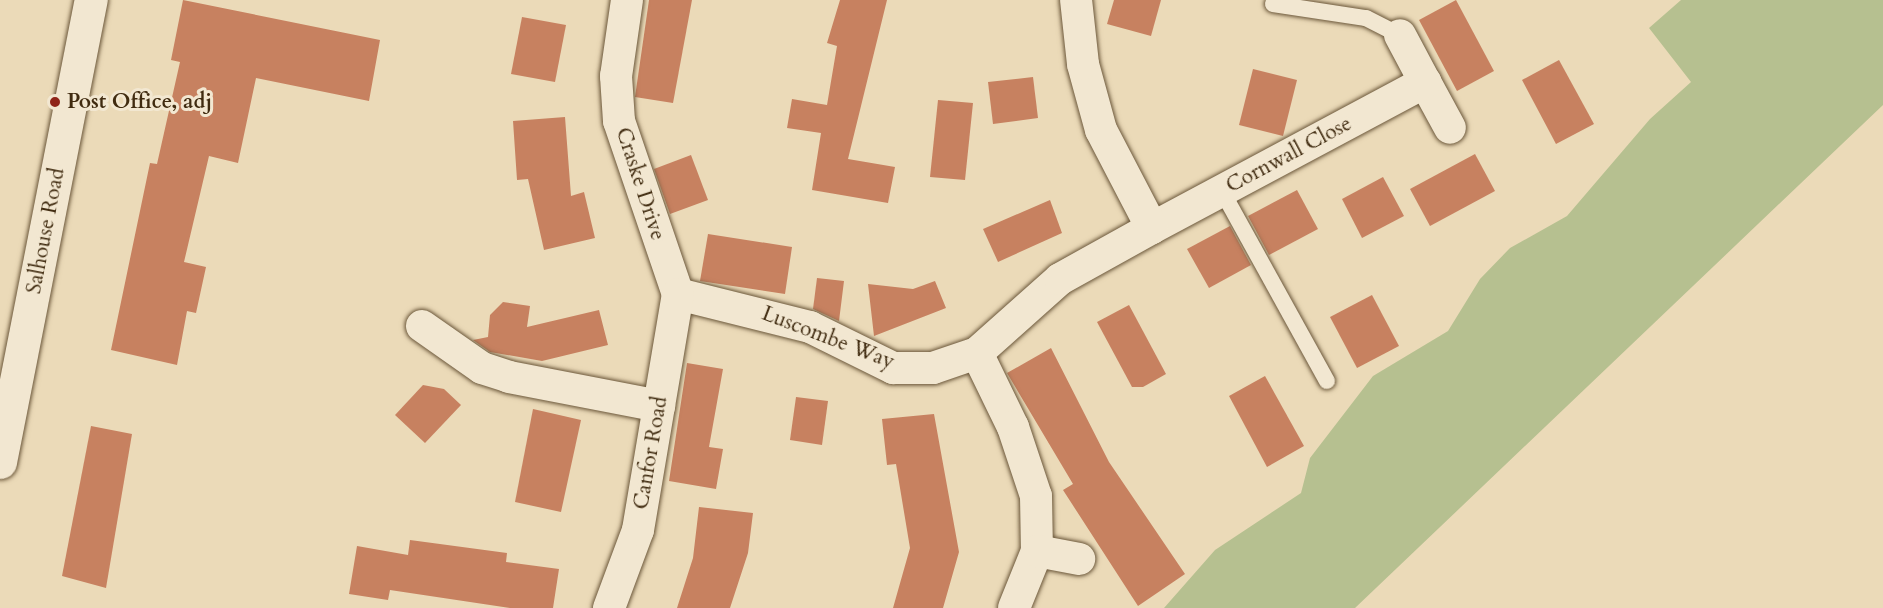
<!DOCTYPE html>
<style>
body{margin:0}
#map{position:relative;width:1883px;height:608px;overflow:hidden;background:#ebdab8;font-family:Cardo,serif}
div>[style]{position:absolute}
.green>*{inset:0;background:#b6c090}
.building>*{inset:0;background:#c78160}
.roads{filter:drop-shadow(0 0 2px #6b573a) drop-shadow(0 0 2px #6b573a)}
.service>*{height:16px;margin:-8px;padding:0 8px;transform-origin:8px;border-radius:8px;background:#f2e7d1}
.minor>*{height:32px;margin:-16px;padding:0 16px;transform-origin:16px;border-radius:16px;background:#f2e7d1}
.tertiary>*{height:33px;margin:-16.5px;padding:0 16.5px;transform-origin:16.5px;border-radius:16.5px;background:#f2e7d1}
.dots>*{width:16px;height:16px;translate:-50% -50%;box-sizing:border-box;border:3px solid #f2e7d1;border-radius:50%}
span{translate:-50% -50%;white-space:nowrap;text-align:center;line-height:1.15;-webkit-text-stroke:6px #f2e7d1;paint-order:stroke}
.poi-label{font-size:21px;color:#402b10;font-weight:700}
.left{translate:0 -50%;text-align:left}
.street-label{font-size:21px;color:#402b10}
</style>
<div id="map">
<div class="green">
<div style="clip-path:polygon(1681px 0,1883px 0,1883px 105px,1355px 608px,1164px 608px,1215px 550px,1301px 493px,1310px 458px,1373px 376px,1448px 331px,1480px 279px,1510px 248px,1567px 216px,1650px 119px,1691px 82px,1649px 28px)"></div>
</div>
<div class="building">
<div style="clip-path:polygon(183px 0,380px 40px,369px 101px,256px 78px,238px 163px,209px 156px,184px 262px,206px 267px,196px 313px,187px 311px,177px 365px,111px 350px,150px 163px,157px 164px,180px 62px,171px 60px)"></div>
<div style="clip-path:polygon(649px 0,692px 0,673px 103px,635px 97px)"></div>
<div style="clip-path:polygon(840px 0,887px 0,848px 159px,895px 167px,888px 203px,812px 190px,821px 133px,787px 128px,792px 99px,827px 105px,837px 46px,827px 43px)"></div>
<div style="clip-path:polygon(1114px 0,1161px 0,1151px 36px,1107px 24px)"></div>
<div style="clip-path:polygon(1456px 0,1494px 71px,1457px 91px,1419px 20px)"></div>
<div style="clip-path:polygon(522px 17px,566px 25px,555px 82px,511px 74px)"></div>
<div style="clip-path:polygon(1559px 60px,1594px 124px,1556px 144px,1522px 80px)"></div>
<div style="clip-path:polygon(1253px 69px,1297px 80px,1283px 136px,1239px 125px)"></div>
<div style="clip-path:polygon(1033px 77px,1038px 118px,993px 124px,988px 82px)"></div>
<div style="clip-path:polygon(938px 100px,973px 103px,965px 180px,930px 177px)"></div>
<div style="clip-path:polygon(565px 117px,571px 196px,584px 192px,595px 238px,544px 250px,528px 179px,517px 180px,513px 121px)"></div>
<div style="clip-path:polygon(1475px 154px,1495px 191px,1430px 226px,1410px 189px)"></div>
<div style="clip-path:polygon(691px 155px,708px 200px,670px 214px,654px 169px)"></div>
<div style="clip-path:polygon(1383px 177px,1404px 216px,1362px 238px,1342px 199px)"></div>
<div style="clip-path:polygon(1297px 190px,1318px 229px,1269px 255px,1248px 216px)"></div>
<div style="clip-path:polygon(1050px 200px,1062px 233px,998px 262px,983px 229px)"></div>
<div style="clip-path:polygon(1230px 226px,1251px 265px,1209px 288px,1187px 249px)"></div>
<div style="clip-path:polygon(708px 234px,792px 247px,785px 294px,700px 281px)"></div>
<div style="clip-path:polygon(817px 278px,844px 281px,839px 321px,813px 309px)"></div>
<div style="clip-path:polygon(935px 281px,946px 308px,874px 336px,868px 284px,913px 289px)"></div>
<div style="clip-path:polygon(1372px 295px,1399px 346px,1357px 368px,1330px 317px)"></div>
<div style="clip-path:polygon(503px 302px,530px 306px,527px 327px,599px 310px,608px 345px,542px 361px,490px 352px,473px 340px,488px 337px,490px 315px)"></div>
<div style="clip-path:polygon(1129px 305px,1166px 374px,1143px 387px,1132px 387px,1097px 322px)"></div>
<div style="clip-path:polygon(1051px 348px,1109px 462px,1185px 574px,1138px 606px,1063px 490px,1073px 484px,1007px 373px)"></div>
<div style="clip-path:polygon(687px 363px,723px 369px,709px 447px,723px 449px,716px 489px,669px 481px)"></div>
<div style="clip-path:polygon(1265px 376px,1304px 446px,1267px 467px,1229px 396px)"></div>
<div style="clip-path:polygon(423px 385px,444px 389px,461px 405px,425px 443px,395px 415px)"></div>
<div style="clip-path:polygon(796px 397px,828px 401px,822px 445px,790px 440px)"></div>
<div style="clip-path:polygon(533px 409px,581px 420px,561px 512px,515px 502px)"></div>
<div style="clip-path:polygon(934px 414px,959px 552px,943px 608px,893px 608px,910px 548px,896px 464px,887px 465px,882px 419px)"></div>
<div style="clip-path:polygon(91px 426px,132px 434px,106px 588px,62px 576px)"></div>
<div style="clip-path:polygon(699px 507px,753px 513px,748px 553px,730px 608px,677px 608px,693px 558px)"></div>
<div style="clip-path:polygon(410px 540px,507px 553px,506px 562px,559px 569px,553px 608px,510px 608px,390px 590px,388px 600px,349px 594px,357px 546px,408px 555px)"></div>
</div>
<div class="roads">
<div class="service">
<div style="left:1273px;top:4px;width:94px;rotate:8.6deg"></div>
<div style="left:1366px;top:18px;width:38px;rotate:27deg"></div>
<div style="left:1222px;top:191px;width:217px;rotate:61.1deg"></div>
</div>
<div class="minor">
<div style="left:627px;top:0;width:77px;rotate:98.2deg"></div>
<div style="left:616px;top:76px;width:45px;rotate:86.2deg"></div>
<div style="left:619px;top:121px;width:183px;rotate:71.2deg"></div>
<div style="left:1425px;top:82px;width:52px;rotate:61.5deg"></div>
<div style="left:1152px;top:228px;width:310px;rotate:-28.1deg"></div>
<div style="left:1425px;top:82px;width:53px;rotate:-118deg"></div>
<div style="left:678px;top:294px;width:136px;rotate:14deg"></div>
<div style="left:810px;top:327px;width:93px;rotate:26.3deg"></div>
<div style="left:893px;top:368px;width:40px"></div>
<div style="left:933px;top:368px;width:46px;rotate:-18.8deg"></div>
<div style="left:977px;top:353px;width:111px;rotate:-41.7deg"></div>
<div style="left:1060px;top:279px;width:105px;rotate:-29deg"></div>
<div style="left:1152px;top:228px;width:110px;rotate:-117.5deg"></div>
<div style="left:1101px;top:130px;width:68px;rotate:-105.3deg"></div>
<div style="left:1083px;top:64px;width:64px;rotate:-96.2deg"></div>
<div style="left:422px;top:326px;width:73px;rotate:35deg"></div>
<div style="left:482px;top:368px;width:28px;rotate:18deg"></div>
<div style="left:509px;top:377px;width:153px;rotate:10.9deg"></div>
<div style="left:977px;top:353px;width:82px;rotate:64.1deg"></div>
<div style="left:1013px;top:427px;width:73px;rotate:71.6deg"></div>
<div style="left:1036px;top:496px;width:55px;rotate:89deg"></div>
<div style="left:1037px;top:551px;width:61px;rotate:112deg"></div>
<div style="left:1037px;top:551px;width:43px;rotate:10.8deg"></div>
<div style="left:609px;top:608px;width:83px;rotate:-69.6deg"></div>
<div style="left:638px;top:530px;width:239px;rotate:-80.4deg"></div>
</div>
<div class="tertiary">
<div style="left:0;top:462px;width:471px;rotate:-78.9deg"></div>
</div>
</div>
<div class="dots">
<div style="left:55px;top:102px;background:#8f2418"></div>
</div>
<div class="poi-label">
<span class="left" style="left:67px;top:102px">Post Office, adj</span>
</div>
<div class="street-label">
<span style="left:1289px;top:155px;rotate:-28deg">Cornwall Close</span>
<span style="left:640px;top:184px;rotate:72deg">Craske Drive</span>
<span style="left:46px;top:231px;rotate:-79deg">Salhouse Road</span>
<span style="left:828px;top:338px;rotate:21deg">Luscombe Way</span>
<span style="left:651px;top:453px;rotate:-80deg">Canfor Road</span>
</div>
</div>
